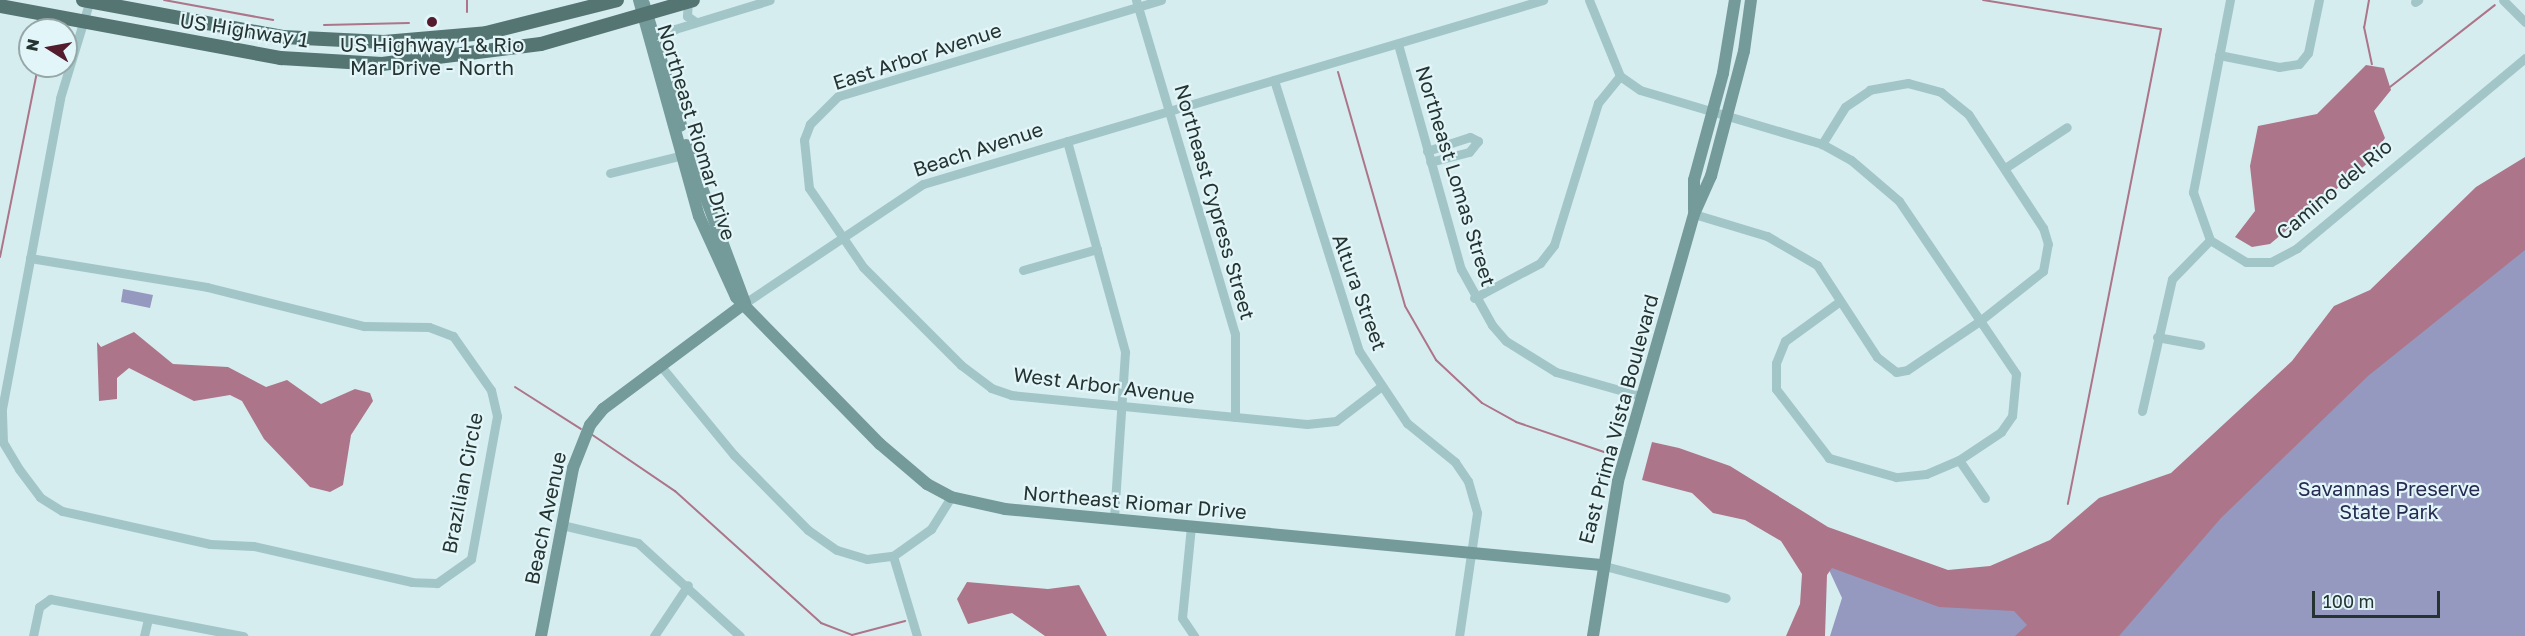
<!DOCTYPE html>
<style>
body{margin:0}
#map{position:relative;width:2525px;height:636px;overflow:hidden;background:#d6edf0;font-family:"Golos Text",sans-serif}
div>[style]{position:absolute}
.green>*{inset:0;background:#9699bf}
.water>*{inset:0;background:#ad7589}
.stream>*{height:2px;margin:-1px;padding:0 1px;transform-origin:1px;border-radius:1px;background:#ad7589}
.street>*{height:9px;margin:-4.5px;padding:0 4.5px;transform-origin:4.5px;border-radius:4.5px;background:#a2c6c8}
.secondary>*{height:12px;margin:-6px;padding:0 6px;transform-origin:6px;border-radius:6px;background:#749b9a}
.primary>*{height:14px;margin:-7px;padding:0 7px;transform-origin:7px;border-radius:7px;background:#557573}
.dots>*{width:16px;height:16px;translate:-50% -50%;box-sizing:border-box;border:3px solid #e2f5f8;border-radius:50%}
span{translate:-50% -50%;white-space:nowrap;text-align:center;line-height:1.15;-webkit-text-stroke:4.5px #e2f5f8;paint-order:stroke}
.street-label{font-size:20px;color:#253331}
.poi-label{font-size:20px;color:#253331}
.park-label{font-size:20px;color:#282a51}
.north{position:absolute;left:18px;top:18px;width:60px;height:60px;box-sizing:border-box;background:#e2f5f8;border:2px solid #96a7a8;border-radius:50%;rotate:281deg;font-size:16px;font-weight:700;line-height:24px;text-align:center;color:#253331}
.north::after{content:'';display:block;margin:auto;width:21px;height:27px;background:#541b2d;clip-path:polygon(50% 0,100% 100%,50% 72%,0 100%)}
.scale{position:absolute;left:2312px;top:591px;width:128px;height:27px;box-sizing:border-box;border:3px solid #253331;border-top:0;padding-left:8px;font-size:18px;line-height:21px;white-space:nowrap;color:#253331;-webkit-text-stroke:4px #e2f5f8;paint-order:stroke}
</style>
<div id="map">
<div class="green">
<div style="clip-path:polygon(2525px 211px,2525px 636px,1830px 636px,1842px 598px,1823px 557px,1997px 591px,2039px 618px)"></div>
<div style="clip-path:polygon(123px 289px,153px 295px,150px 308px,121px 302px)"></div>
</div>
<div class="water">
<div style="clip-path:polygon(2366px 65px,2384px 68px,2391px 90px,2374px 111px,2385px 138px,2369px 162px,2270px 244px,2252px 247px,2235px 237px,2255px 211px,2250px 166px,2258px 126px,2317px 114px)"></div>
<div style="clip-path:polygon(2525px 157px,2525px 250px,2368px 376px,2221px 518px,2119px 636px,2015px 636px,2027px 625px,2014px 611px,1939px 607px,1832px 568px,1827px 575px,1825px 636px,1786px 636px,1800px 604px,1802px 574px,1781px 541px,1745px 520px,1713px 513px,1692px 493px,1642px 480px,1652px 442px,1679px 448px,1730px 466px,1828px 527px,1948px 570px,1990px 566px,2050px 540px,2099px 498px,2171px 473px,2292px 361px,2334px 306px,2370px 290px,2476px 187px)"></div>
<div style="clip-path:polygon(134px 332px,173px 364px,228px 367px,266px 387px,287px 380px,321px 404px,355px 389px,370px 393px,373px 401px,351px 435px,343px 485px,330px 492px,310px 487px,264px 439px,242px 401px,230px 395px,194px 401px,129px 368px,117px 378px,117px 399px,99px 401px,97px 342px,101px 347px)"></div>
<div style="clip-path:polygon(967px 582px,1048px 589px,1079px 585px,1107px 636px,1045px 636px,1012px 613px,968px 624px,957px 599px)"></div>
</div>
<div class="stream">
<div style="left:164px;top:0;width:111px;rotate:10.4deg"></div>
<div style="left:1983px;top:0;width:180px;rotate:9.3deg"></div>
<div style="left:2161px;top:29px;width:484px;rotate:101.1deg"></div>
<div style="left:2369px;top:0;width:27px;rotate:100deg"></div>
<div style="left:2364px;top:27px;width:38px;rotate:78deg"></div>
<div style="left:467px;top:12px;width:12px;rotate:-90deg"></div>
<div style="left:324px;top:25px;width:85px;rotate:-1.3deg"></div>
<div style="left:1338px;top:72px;width:243px;rotate:74deg"></div>
<div style="left:1405px;top:306px;width:62px;rotate:60.1deg"></div>
<div style="left:1436px;top:360px;width:63px;rotate:43.1deg"></div>
<div style="left:1482px;top:403px;width:39px;rotate:29deg"></div>
<div style="left:1516px;top:422px;width:93px;rotate:18.8deg"></div>
<div style="left:2390px;top:87px;width:133px;rotate:-38deg"></div>
<div style="left:0;top:257px;width:195px;rotate:-78.7deg"></div>
<div style="left:515px;top:387px;width:78px;rotate:32.5deg"></div>
<div style="left:591px;top:434px;width:102px;rotate:34.2deg"></div>
<div style="left:675px;top:491px;width:197px;rotate:42.1deg"></div>
<div style="left:821px;top:623px;width:33px;rotate:21deg"></div>
<div style="left:852px;top:635px;width:55px;rotate:-14.8deg"></div>
</div>
<div class="street">
<div style="left:1136px;top:0;width:348px;rotate:73.5deg"></div>
<div style="left:1235px;top:334px;width:83px;rotate:90deg"></div>
<div style="left:1161px;top:0;width:337px;rotate:163.4deg"></div>
<div style="left:838px;top:96px;width:40px;rotate:135deg"></div>
<div style="left:810px;top:124px;width:17px;rotate:111deg"></div>
<div style="left:804px;top:140px;width:48px;rotate:84.1deg"></div>
<div style="left:809px;top:188px;width:96px;rotate:55.6deg"></div>
<div style="left:863px;top:267px;width:139px;rotate:45deg"></div>
<div style="left:961px;top:365px;width:38px;rotate:37deg"></div>
<div style="left:991px;top:388px;width:21px;rotate:19deg"></div>
<div style="left:1011px;top:395px;width:297px;rotate:5.6deg"></div>
<div style="left:1307px;top:424px;width:29px;rotate:-6deg"></div>
<div style="left:1336px;top:421px;width:54px;rotate:-37.5deg"></div>
<div style="left:1589px;top:0;width:82px;rotate:67.8deg"></div>
<div style="left:1620px;top:76px;width:24px;rotate:35deg"></div>
<div style="left:1640px;top:90px;width:190px;rotate:16.5deg"></div>
<div style="left:1822px;top:144px;width:33px;rotate:29deg"></div>
<div style="left:1851px;top:160px;width:63px;rotate:40.5deg"></div>
<div style="left:1899px;top:201px;width:209px;rotate:55.9deg"></div>
<div style="left:2016px;top:374px;width:42px;rotate:95.4deg"></div>
<div style="left:2012px;top:416px;width:19px;rotate:125deg"></div>
<div style="left:2001px;top:432px;width:50px;rotate:146.3deg"></div>
<div style="left:1959px;top:460px;width:36px;rotate:157deg"></div>
<div style="left:1926px;top:474px;width:30px;rotate:174deg"></div>
<div style="left:1896px;top:477px;width:70px;rotate:-164.2deg"></div>
<div style="left:1829px;top:458px;width:87px;rotate:-127.5deg"></div>
<div style="left:1776px;top:389px;width:26px;rotate:-90deg"></div>
<div style="left:1776px;top:363px;width:24px;rotate:-68deg"></div>
<div style="left:1785px;top:341px;width:68px;rotate:-36deg"></div>
<div style="left:2230px;top:0;width:196px;rotate:100.9deg"></div>
<div style="left:2193px;top:192px;width:51px;rotate:70.5deg"></div>
<div style="left:2210px;top:240px;width:42px;rotate:31.4deg"></div>
<div style="left:2246px;top:262px;width:25px"></div>
<div style="left:2271px;top:262px;width:30px;rotate:-28deg"></div>
<div style="left:2297px;top:248px;width:297px;rotate:-39.8deg"></div>
<div style="left:2503px;top:0;width:31px;rotate:45deg"></div>
<div style="left:688px;top:1px;width:15px;rotate:94deg"></div>
<div style="left:687px;top:16px;width:11px;rotate:34deg"></div>
<div style="left:2415px;top:2px;width:4px;rotate:-34deg"></div>
<div style="left:656px;top:44px;width:24px;rotate:-38deg"></div>
<div style="left:675px;top:29px;width:99px;rotate:-17deg"></div>
<div style="left:1398px;top:44px;width:234px;rotate:74.4deg"></div>
<div style="left:1461px;top:269px;width:64px;rotate:61deg"></div>
<div style="left:1492px;top:325px;width:21px;rotate:49deg"></div>
<div style="left:1506px;top:341px;width:59px;rotate:31.8deg"></div>
<div style="left:1556px;top:372px;width:88px;rotate:15.8deg"></div>
<div style="left:2219px;top:55px;width:61px;rotate:11.3deg"></div>
<div style="left:2279px;top:67px;width:20px;rotate:-9deg"></div>
<div style="left:2299px;top:64px;width:14px;rotate:-51deg"></div>
<div style="left:2308px;top:53px;width:54px;rotate:-78.3deg"></div>
<div style="left:1274px;top:80px;width:284px;rotate:72.6deg"></div>
<div style="left:1359px;top:351px;width:87px;rotate:56.3deg"></div>
<div style="left:1407px;top:423px;width:62px;rotate:39.1deg"></div>
<div style="left:1455px;top:462px;width:23px;rotate:56deg"></div>
<div style="left:1468px;top:481px;width:33px;rotate:74deg"></div>
<div style="left:1477px;top:513px;width:124px;rotate:98.3deg"></div>
<div style="left:1067px;top:141px;width:219px;rotate:74.6deg"></div>
<div style="left:1125px;top:352px;width:167px;rotate:93.8deg"></div>
<div style="left:1427px;top:151px;width:45px;rotate:-18deg"></div>
<div style="left:1470px;top:137px;width:9px;rotate:27deg"></div>
<div style="left:1478px;top:141px;width:14px;rotate:129deg"></div>
<div style="left:1469px;top:152px;width:40px;rotate:165.6deg"></div>
<div style="left:2005px;top:168px;width:74px;rotate:-33.5deg"></div>
<div style="left:610px;top:173px;width:79px;rotate:-13.9deg"></div>
<div style="left:1694px;top:214px;width:76px;rotate:16.8deg"></div>
<div style="left:1767px;top:236px;width:58px;rotate:30.1deg"></div>
<div style="left:1817px;top:265px;width:110px;rotate:56.9deg"></div>
<div style="left:1877px;top:357px;width:24px;rotate:38deg"></div>
<div style="left:1896px;top:372px;width:11px;rotate:-10deg"></div>
<div style="left:1907px;top:370px;width:89px;rotate:-34deg"></div>
<div style="left:1981px;top:320px;width:79px;rotate:-38.3deg"></div>
<div style="left:2043px;top:271px;width:27px;rotate:-80deg"></div>
<div style="left:2048px;top:244px;width:17px;rotate:-107deg"></div>
<div style="left:2043px;top:228px;width:136px;rotate:-123.3deg"></div>
<div style="left:1968px;top:114px;width:35px;rotate:-141deg"></div>
<div style="left:1941px;top:92px;width:34px;rotate:-165deg"></div>
<div style="left:1908px;top:83px;width:39px;rotate:170deg"></div>
<div style="left:1870px;top:90px;width:30px;rotate:146deg"></div>
<div style="left:1845px;top:107px;width:44px;rotate:121.9deg"></div>
<div style="left:30px;top:258px;width:179px;rotate:9.3deg"></div>
<div style="left:207px;top:287px;width:162px;rotate:14deg"></div>
<div style="left:364px;top:326px;width:65px;rotate:0.9deg"></div>
<div style="left:429px;top:327px;width:26px;rotate:21deg"></div>
<div style="left:453px;top:336px;width:66px;rotate:54.9deg"></div>
<div style="left:491px;top:390px;width:27px;rotate:77deg"></div>
<div style="left:497px;top:416px;width:145px;rotate:100.3deg"></div>
<div style="left:471px;top:559px;width:42px;rotate:144.8deg"></div>
<div style="left:437px;top:583px;width:25px;rotate:-178deg"></div>
<div style="left:412px;top:582px;width:163px;rotate:-167.2deg"></div>
<div style="left:253px;top:546px;width:43px;rotate:-177.3deg"></div>
<div style="left:210px;top:544px;width:152px;rotate:-167.4deg"></div>
<div style="left:62px;top:511px;width:26px;rotate:-148deg"></div>
<div style="left:40px;top:497px;width:35px;rotate:-127deg"></div>
<div style="left:19px;top:469px;width:31px;rotate:-121deg"></div>
<div style="left:3px;top:442px;width:33px;rotate:-92deg"></div>
<div style="left:2px;top:409px;width:316px;rotate:-79.4deg"></div>
<div style="left:60px;top:98px;width:102px;rotate:-73deg"></div>
<div style="left:1023px;top:270px;width:77px;rotate:-15.8deg"></div>
<div style="left:1474px;top:298px;width:75px;rotate:-27.9deg"></div>
<div style="left:1540px;top:263px;width:23px;rotate:-52deg"></div>
<div style="left:1554px;top:245px;width:149px;rotate:-72.8deg"></div>
<div style="left:1598px;top:103px;width:35px;rotate:-51deg"></div>
<div style="left:745px;top:303px;width:214px;rotate:-33.8deg"></div>
<div style="left:923px;top:184px;width:647px;rotate:-16.53deg"></div>
<div style="left:2157px;top:337px;width:44px;rotate:10.5deg"></div>
<div style="left:660px;top:365px;width:117px;rotate:50.6deg"></div>
<div style="left:734px;top:455px;width:105px;rotate:45.4deg"></div>
<div style="left:808px;top:530px;width:35px;rotate:35deg"></div>
<div style="left:837px;top:550px;width:31px;rotate:17deg"></div>
<div style="left:867px;top:559px;width:26px;rotate:-7deg"></div>
<div style="left:893px;top:556px;width:47px;rotate:-35.4deg"></div>
<div style="left:931px;top:529px;width:38px;rotate:-58deg"></div>
<div style="left:2142px;top:411px;width:135px;rotate:-77.2deg"></div>
<div style="left:2172px;top:279px;width:54px;rotate:-45.7deg"></div>
<div style="left:1959px;top:460px;width:46px;rotate:55.6deg"></div>
<div style="left:562px;top:525px;width:78px;rotate:13.3deg"></div>
<div style="left:638px;top:543px;width:138px;rotate:42.4deg"></div>
<div style="left:1191px;top:526px;width:92px;rotate:95.6deg"></div>
<div style="left:1182px;top:618px;width:22px;rotate:56deg"></div>
<div style="left:893px;top:556px;width:84px;rotate:73.3deg"></div>
<div style="left:1601px;top:565px;width:129px;rotate:14.8deg"></div>
<div style="left:33px;top:636px;width:30px;rotate:-78deg"></div>
<div style="left:39px;top:607px;width:14px;rotate:-36deg"></div>
<div style="left:50px;top:599px;width:197px;rotate:10.9deg"></div>
<div style="left:144px;top:636px;width:18px;rotate:-77deg"></div>
<div style="left:654px;top:636px;width:61px;rotate:-56.3deg"></div>
</div>
<div class="secondary">
<div style="left:639px;top:0;width:224px;rotate:74.5deg"></div>
<div style="left:699px;top:216px;width:89px;rotate:65.4deg"></div>
<div style="left:736px;top:297px;width:206px;rotate:45.6deg"></div>
<div style="left:880px;top:444px;width:62px;rotate:40.4deg"></div>
<div style="left:927px;top:484px;width:27px;rotate:28deg"></div>
<div style="left:951px;top:497px;width:55px;rotate:12.5deg"></div>
<div style="left:1005px;top:509px;width:599px;rotate:5.37deg"></div>
<div style="left:644px;top:4px;width:127px;rotate:73deg"></div>
<div style="left:686px;top:145px;width:169px;rotate:69.5deg"></div>
<div style="left:1694px;top:210px;width:30px;rotate:-90deg"></div>
<div style="left:1694px;top:180px;width:111px;rotate:-74.8deg"></div>
<div style="left:1723px;top:73px;width:74px;rotate:-80.7deg"></div>
<div style="left:541px;top:636px;width:171px;rotate:-79.2deg"></div>
<div style="left:573px;top:468px;width:46px;rotate:-68.4deg"></div>
<div style="left:590px;top:425px;width:21px;rotate:-51deg"></div>
<div style="left:603px;top:409px;width:177px;rotate:-36.7deg"></div>
<div style="left:1593px;top:636px;width:157px;rotate:-80.8deg"></div>
<div style="left:1618px;top:481px;width:278px;rotate:-74.1deg"></div>
<div style="left:1694px;top:214px;width:42px;rotate:-65.9deg"></div>
<div style="left:1711px;top:176px;width:129px;rotate:-75.2deg"></div>
<div style="left:1744px;top:51px;width:51px;rotate:-82.2deg"></div>
</div>
<div class="primary">
<div style="left:83px;top:0;width:203px;rotate:10.5deg"></div>
<div style="left:283px;top:37px;width:101px;rotate:2.8deg"></div>
<div style="left:384px;top:42px;width:102px;rotate:-5deg"></div>
<div style="left:486px;top:33px;width:135px;rotate:-14.1deg"></div>
<div style="left:0;top:6px;width:286px;rotate:10.5deg"></div>
<div style="left:281px;top:58px;width:101px;rotate:3.4deg"></div>
<div style="left:382px;top:64px;width:160px;rotate:-7.2deg"></div>
<div style="left:541px;top:44px;width:158px;rotate:-16.1deg"></div>
</div>
<div class="dots">
<div style="left:432px;top:22px;background:#541b2d"></div>
</div>
<div class="street-label">
<span style="left:244px;top:30px;rotate:9deg">US Highway 1</span>
<span style="left:917px;top:56px;rotate:-18deg">East Arbor Avenue</span>
<span style="left:697px;top:132px;rotate:73deg">Northeast Riomar Drive</span>
<span style="left:978px;top:149px;rotate:-18deg">Beach Avenue</span>
<span style="left:1456px;top:176px;rotate:73deg">Northeast Lomas Street</span>
<span style="left:2334px;top:189px;rotate:-40deg">Camino del Rio</span>
<span style="left:1215px;top:202px;rotate:74deg">Northeast Cypress Street</span>
<span style="left:1360px;top:292px;rotate:70deg">Altura Street</span>
<span style="left:1104px;top:385px;rotate:7deg">West Arbor Avenue</span>
<span style="left:1618px;top:419px;rotate:-75deg">East Prima Vista Boulevard</span>
<span style="left:462px;top:483px;rotate:-79deg">Brazilian Circle</span>
<span style="left:1135px;top:502px;rotate:5deg">Northeast Riomar Drive</span>
<span style="left:545px;top:518px;rotate:-78deg">Beach Avenue</span>
</div>
<div class="poi-label">
<span style="left:432px;top:56px">US Highway 1 &amp; Rio<br>Mar Drive - North</span>
</div>
<div class="park-label">
<span style="left:2389px;top:500px">Savannas Preserve<br>State Park</span>
</div>
<div class="north">N</div>
<div class="scale">100 m</div>
</div>
